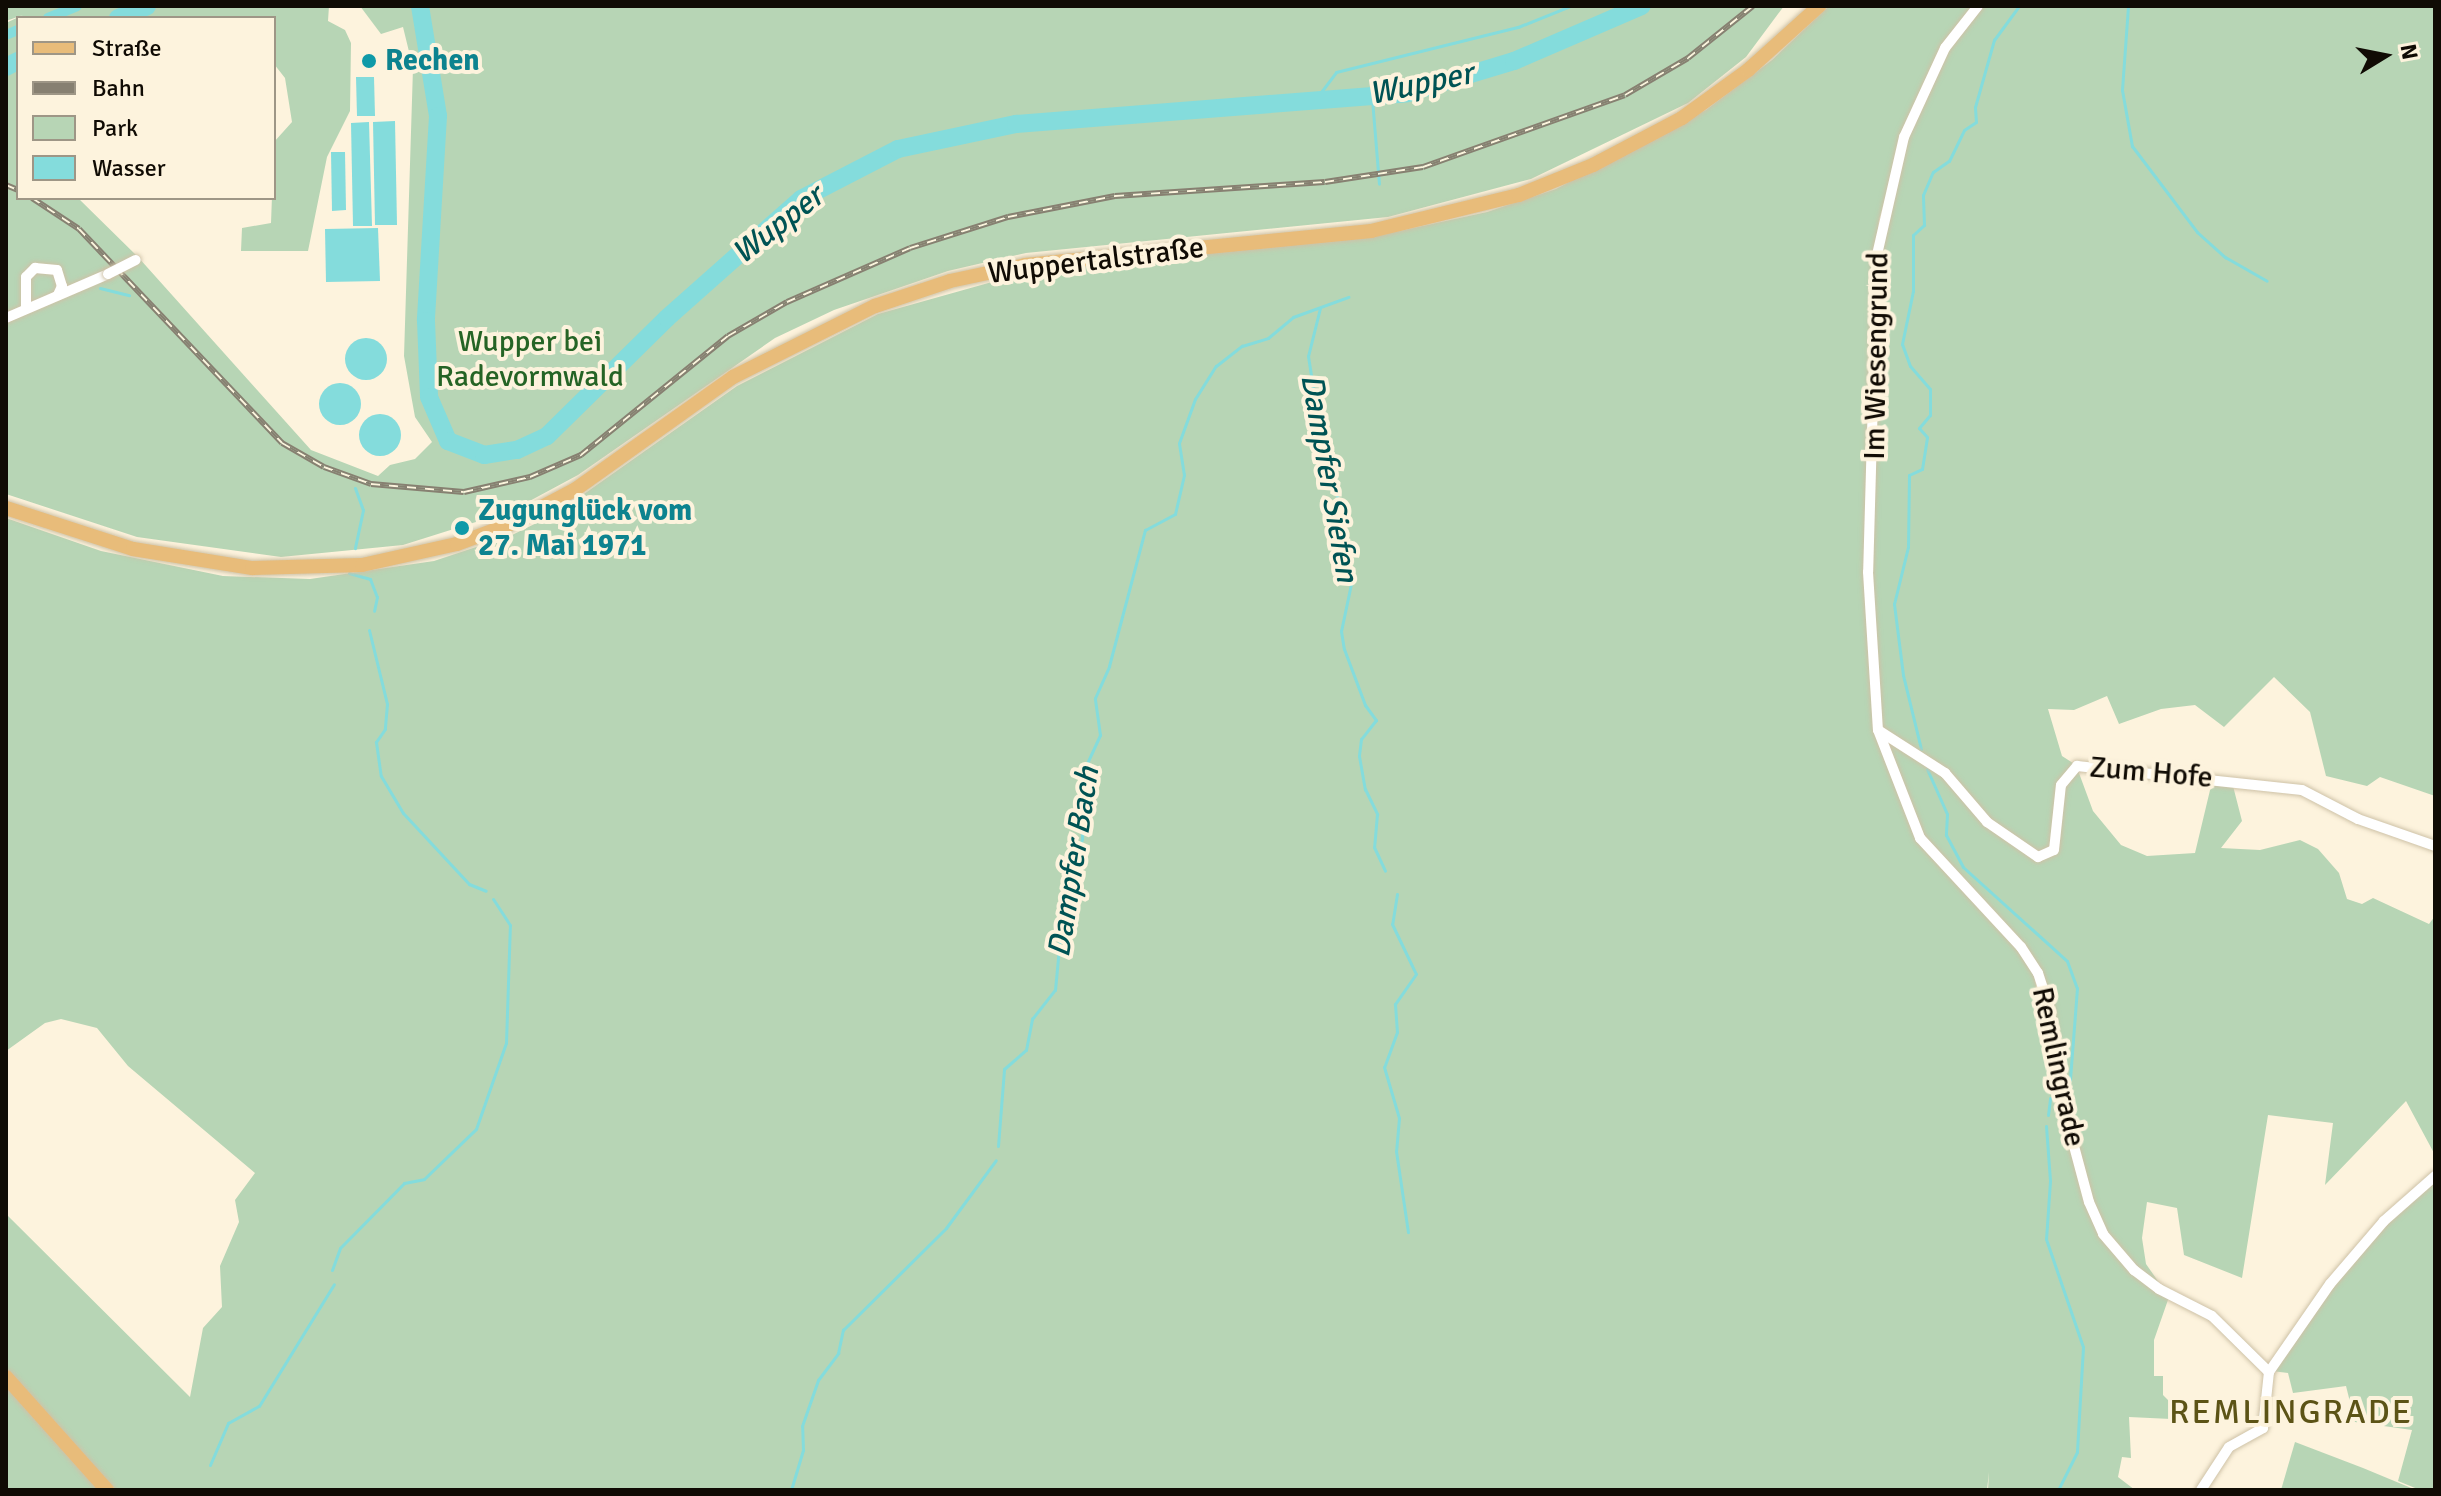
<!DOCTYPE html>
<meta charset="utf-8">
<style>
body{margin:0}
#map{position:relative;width:2441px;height:1496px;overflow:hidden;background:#fdf3dd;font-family:Signika,sans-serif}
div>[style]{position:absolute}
.green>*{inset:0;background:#b7d5b5}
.water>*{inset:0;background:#84dcdc}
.round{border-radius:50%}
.stream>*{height:3px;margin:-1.5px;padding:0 1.5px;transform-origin:1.5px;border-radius:1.5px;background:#84dcdc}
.canal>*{height:10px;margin:-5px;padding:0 5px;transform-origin:5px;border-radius:5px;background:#84dcdc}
.river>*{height:18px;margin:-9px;padding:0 9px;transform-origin:9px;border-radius:9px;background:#84dcdc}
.roads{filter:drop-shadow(0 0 2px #cec2a7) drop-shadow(0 0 2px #cec2a7)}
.minor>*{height:10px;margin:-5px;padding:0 5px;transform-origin:5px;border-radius:5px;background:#fff}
.major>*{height:14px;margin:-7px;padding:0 7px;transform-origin:7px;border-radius:7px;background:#e8bc7a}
.rail>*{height:6px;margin-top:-3px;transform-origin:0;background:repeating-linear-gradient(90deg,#fdf3dd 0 9px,#878071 0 18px);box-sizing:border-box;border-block:2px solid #878071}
.bridges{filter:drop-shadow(0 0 2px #cec2a7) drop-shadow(0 0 2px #cec2a7)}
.minor-bridge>*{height:10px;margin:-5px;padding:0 5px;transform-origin:5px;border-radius:5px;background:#fff}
.dots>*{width:22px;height:22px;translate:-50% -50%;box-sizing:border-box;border:4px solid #fdf3dd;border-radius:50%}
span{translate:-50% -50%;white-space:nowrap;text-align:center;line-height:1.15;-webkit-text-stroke:8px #fdf3dd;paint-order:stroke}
.culture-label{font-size:30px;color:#0d838f;font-weight:700}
.left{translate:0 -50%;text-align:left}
.street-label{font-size:30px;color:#100b04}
.park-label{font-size:30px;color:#256425}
.water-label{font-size:32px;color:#005354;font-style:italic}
.quarter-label{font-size:34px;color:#5c5316;letter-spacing:2px}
.frame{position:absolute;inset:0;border:8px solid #100b04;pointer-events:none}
.legend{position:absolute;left:16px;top:16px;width:260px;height:184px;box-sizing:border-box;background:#fdf3dd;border:2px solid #9e9686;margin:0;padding:10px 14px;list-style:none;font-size:24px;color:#100b04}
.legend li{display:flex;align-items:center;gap:16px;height:40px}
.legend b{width:40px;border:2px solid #9e9686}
.north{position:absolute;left:2345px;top:16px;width:80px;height:80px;-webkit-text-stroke:6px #fdf3dd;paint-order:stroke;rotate:80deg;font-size:22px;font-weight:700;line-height:32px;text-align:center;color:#100b04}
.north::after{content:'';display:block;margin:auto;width:28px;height:36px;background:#100b04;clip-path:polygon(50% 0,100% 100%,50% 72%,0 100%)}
</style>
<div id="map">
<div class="green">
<div style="clip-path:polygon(6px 6px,329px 6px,328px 21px,345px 30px,351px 43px,350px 111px,327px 157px,308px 251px,241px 251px,242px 228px,271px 223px,274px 142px,292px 122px,285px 78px,274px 64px,274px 18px,18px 18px,18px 198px,78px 198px,138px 257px,311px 450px,378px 476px,390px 465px,415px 459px,432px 442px,415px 417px,404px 356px,413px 68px,403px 27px,381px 34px,360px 6px,1784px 6px,1746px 57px,1688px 103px,1531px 179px,1388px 217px,1026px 253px,948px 271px,834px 310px,775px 338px,578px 475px,511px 511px,403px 545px,281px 557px,137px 537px,6px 494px,6px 23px,23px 15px,6px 21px)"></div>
<div style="clip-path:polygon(evenodd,1829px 6px,2435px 6px,2435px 796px,2380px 777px,2367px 786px,2326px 776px,2310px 712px,2274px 677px,2224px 727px,2195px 705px,2161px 709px,2119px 724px,2107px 696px,2074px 710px,2048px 709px,2062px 756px,2076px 765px,2093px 811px,2121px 845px,2147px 856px,2195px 853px,2211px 786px,2233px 786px,2242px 821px,2221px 848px,2260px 850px,2300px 840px,2318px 849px,2339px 873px,2347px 899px,2362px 904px,2373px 898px,2429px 924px,2435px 916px,2435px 1155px,2406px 1101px,2325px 1185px,2333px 1123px,2268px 1115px,2242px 1278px,2184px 1255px,2177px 1208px,2147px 1202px,2142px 1238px,2146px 1264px,2169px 1297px,2154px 1340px,2154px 1376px,2163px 1376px,2163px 1395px,2172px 1404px,2171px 1419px,2129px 1417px,2131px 1458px,2122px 1457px,2118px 1477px,2135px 1490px,1988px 1490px,1989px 1472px,1987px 1490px,116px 1490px,6px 1368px,6px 1214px,190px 1397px,203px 1328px,222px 1307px,220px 1266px,239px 1222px,235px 1200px,255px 1173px,128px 1066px,97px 1028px,61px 1019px,45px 1023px,6px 1051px,6px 518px,101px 551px,223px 576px,310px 579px,434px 561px,512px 535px,557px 513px,737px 386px,878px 314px,999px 280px,1113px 261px,1372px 237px,1487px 212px,1556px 189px,1706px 110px,1772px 60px,1829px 6px,1903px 136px,1882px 221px,1870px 624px,1871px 288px,1879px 220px,1903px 136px,1829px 6px,1918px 839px,2032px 961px,2054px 1033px,2059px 1092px,2053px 1093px,2033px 967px,1918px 839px)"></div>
<div style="clip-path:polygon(2435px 1181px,2435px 1490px,2420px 1490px,2398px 1481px,2412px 1430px,2355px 1422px,2346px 1386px,2293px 1393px,2288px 1373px,2272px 1371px,2332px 1285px,2395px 1215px)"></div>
<div style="clip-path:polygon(6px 1384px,101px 1490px,6px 1490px)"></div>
<div style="clip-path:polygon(2295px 1442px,2363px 1468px,2416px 1490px,2281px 1490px)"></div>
</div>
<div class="water">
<div style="clip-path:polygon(356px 77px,374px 77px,375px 116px,357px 116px)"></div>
<div style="clip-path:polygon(395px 121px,397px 225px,375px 225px,373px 122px)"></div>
<div style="clip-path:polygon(369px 122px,372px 226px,353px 226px,351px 123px)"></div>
<div style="clip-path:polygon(331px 152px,345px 152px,346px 210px,332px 211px)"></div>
<div style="clip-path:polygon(378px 228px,380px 281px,326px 282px,325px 229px)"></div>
<div class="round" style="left:345px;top:338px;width:42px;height:42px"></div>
<div class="round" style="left:319px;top:383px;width:42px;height:42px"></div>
<div class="round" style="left:359px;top:414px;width:42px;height:42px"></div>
</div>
<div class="stream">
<div style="left:2128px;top:6px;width:84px;rotate:94.1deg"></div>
<div style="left:2122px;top:90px;width:57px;rotate:79.9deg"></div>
<div style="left:2132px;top:146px;width:108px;rotate:52.9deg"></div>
<div style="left:2197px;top:232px;width:38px;rotate:42deg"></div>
<div style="left:2225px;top:257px;width:48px;rotate:29.7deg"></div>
<div style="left:1372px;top:99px;width:85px;rotate:85.3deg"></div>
<div style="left:1312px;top:104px;width:40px;rotate:-53deg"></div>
<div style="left:1336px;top:72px;width:187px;rotate:-13.9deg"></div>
<div style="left:1518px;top:27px;width:56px;rotate:-22deg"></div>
<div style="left:100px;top:288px;width:30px;rotate:14deg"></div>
<div style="left:1320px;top:308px;width:49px;rotate:104deg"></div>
<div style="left:1308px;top:356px;width:78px;rotate:81.1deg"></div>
<div style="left:1320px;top:433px;width:77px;rotate:74.9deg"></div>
<div style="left:1340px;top:507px;width:55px;rotate:92.1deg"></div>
<div style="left:1338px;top:562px;width:22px;rotate:51deg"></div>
<div style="left:1352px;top:579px;width:53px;rotate:101.9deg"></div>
<div style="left:1341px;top:631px;width:18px;rotate:81deg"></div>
<div style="left:1344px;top:649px;width:60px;rotate:69.4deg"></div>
<div style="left:1365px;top:705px;width:19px;rotate:54deg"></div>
<div style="left:1376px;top:720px;width:24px;rotate:128deg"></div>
<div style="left:1361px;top:739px;width:17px;rotate:97deg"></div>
<div style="left:1359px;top:756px;width:34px;rotate:80deg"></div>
<div style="left:1365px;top:789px;width:28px;rotate:64deg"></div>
<div style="left:1377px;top:814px;width:33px;rotate:95deg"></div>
<div style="left:1374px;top:847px;width:26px;rotate:65deg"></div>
<div style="left:444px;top:446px;width:6px;rotate:-51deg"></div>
<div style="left:355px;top:488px;width:23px;rotate:70deg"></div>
<div style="left:363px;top:510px;width:39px;rotate:102deg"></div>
<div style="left:349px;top:573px;width:22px;rotate:16deg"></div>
<div style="left:370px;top:579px;width:19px;rotate:69deg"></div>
<div style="left:377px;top:597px;width:14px;rotate:102deg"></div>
<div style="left:369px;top:630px;width:76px;rotate:76.3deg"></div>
<div style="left:387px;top:704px;width:25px;rotate:95deg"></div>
<div style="left:385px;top:729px;width:16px;rotate:125deg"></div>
<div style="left:376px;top:742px;width:34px;rotate:82deg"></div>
<div style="left:381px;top:776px;width:43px;rotate:59.3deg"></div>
<div style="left:403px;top:813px;width:97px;rotate:47.1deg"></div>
<div style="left:469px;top:884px;width:18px;rotate:22deg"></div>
<div style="left:1921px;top:749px;width:76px;rotate:-103.7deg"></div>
<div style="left:1903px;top:675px;width:72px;rotate:-97.2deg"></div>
<div style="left:1894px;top:604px;width:59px;rotate:-76.2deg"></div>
<div style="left:1908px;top:547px;width:72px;rotate:-89.2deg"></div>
<div style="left:1909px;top:475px;width:14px;rotate:-25deg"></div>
<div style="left:1922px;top:469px;width:32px;rotate:-81deg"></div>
<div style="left:1927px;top:437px;width:12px;rotate:-132deg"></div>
<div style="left:1919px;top:428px;width:17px;rotate:-50deg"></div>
<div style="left:1930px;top:415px;width:26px;rotate:-90deg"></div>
<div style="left:1930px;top:389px;width:30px;rotate:-131deg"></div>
<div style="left:1910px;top:366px;width:23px;rotate:-110deg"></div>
<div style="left:1902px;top:344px;width:54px;rotate:-78.3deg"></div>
<div style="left:1913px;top:291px;width:56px;rotate:-90deg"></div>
<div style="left:1913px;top:235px;width:15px;rotate:-42deg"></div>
<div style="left:1924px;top:225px;width:30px;rotate:-92deg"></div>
<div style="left:1923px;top:195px;width:25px;rotate:-67deg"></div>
<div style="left:1933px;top:172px;width:19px;rotate:-35deg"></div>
<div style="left:1949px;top:161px;width:34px;rotate:-64deg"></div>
<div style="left:1964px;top:130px;width:14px;rotate:-34deg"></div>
<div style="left:1976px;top:122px;width:15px;rotate:-94deg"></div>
<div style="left:1975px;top:107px;width:70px;rotate:-74.2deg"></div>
<div style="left:1994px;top:40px;width:42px;rotate:-53.7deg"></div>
<div style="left:1927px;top:769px;width:49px;rotate:66deg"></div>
<div style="left:1947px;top:814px;width:21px;rotate:93deg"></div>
<div style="left:1946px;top:835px;width:36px;rotate:62deg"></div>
<div style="left:1963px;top:867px;width:140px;rotate:42.1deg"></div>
<div style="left:2067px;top:961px;width:29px;rotate:70deg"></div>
<div style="left:2077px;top:988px;width:92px;rotate:94.4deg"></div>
<div style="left:1397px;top:894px;width:30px;rotate:99deg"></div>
<div style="left:1392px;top:924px;width:55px;rotate:64.4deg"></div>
<div style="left:1416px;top:974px;width:37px;rotate:125deg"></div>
<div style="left:1395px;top:1004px;width:28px;rotate:86deg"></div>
<div style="left:1397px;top:1032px;width:37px;rotate:110deg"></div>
<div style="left:1384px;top:1067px;width:53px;rotate:73.6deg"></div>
<div style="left:1399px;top:1118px;width:33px;rotate:95deg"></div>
<div style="left:1396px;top:1151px;width:82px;rotate:81.6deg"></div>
<div style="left:2048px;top:1115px;width:17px;rotate:-83deg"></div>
<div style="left:2046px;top:1126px;width:55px;rotate:85.8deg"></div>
<div style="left:2050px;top:1181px;width:58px;rotate:93.9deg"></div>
<div style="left:2046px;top:1239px;width:114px;rotate:71.1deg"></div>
<div style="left:2083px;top:1347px;width:105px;rotate:93.3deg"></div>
<div style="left:2077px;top:1452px;width:42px;rotate:116.6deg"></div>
<div style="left:998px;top:1146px;width:77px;rotate:-85.5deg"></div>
<div style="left:1004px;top:1069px;width:29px;rotate:-41deg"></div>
<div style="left:1026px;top:1050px;width:32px;rotate:-79deg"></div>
<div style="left:1032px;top:1019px;width:37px;rotate:-52deg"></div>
<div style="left:1055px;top:990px;width:96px;rotate:-84.6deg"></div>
<div style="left:1064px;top:894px;width:58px;rotate:-71.9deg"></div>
<div style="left:1082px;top:839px;width:67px;rotate:-89.1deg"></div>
<div style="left:1083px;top:772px;width:41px;rotate:-65.3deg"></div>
<div style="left:1100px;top:735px;width:37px;rotate:-98deg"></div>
<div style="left:1095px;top:698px;width:35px;rotate:-66deg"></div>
<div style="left:1109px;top:666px;width:141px;rotate:-75.2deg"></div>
<div style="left:1145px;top:530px;width:34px;rotate:-28deg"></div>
<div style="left:1175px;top:514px;width:40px;rotate:-77deg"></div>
<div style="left:1184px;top:475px;width:32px;rotate:-99deg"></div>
<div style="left:1179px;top:443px;width:47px;rotate:-70deg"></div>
<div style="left:1195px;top:399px;width:39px;rotate:-58deg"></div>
<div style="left:1216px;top:366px;width:33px;rotate:-38deg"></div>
<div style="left:1242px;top:346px;width:27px;rotate:-17deg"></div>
<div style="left:1268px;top:338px;width:33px;rotate:-40deg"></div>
<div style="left:1293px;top:317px;width:59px;rotate:-20deg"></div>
<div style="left:332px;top:1270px;width:23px;rotate:-70deg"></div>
<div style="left:340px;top:1248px;width:91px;rotate:-45.4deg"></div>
<div style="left:404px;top:1183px;width:20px;rotate:-11deg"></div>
<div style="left:424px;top:1179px;width:72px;rotate:-43.9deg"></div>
<div style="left:476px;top:1129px;width:91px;rotate:-70.8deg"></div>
<div style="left:506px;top:1043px;width:118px;rotate:-88.1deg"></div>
<div style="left:510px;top:925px;width:31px;rotate:-123deg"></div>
<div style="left:210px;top:1465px;width:46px;rotate:-66.8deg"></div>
<div style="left:228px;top:1423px;width:35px;rotate:-29deg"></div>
<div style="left:259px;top:1406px;width:143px;rotate:-58.4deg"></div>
<div style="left:791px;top:1490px;width:42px;rotate:-73.3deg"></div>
<div style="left:803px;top:1450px;width:24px;rotate:-92deg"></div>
<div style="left:802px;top:1426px;width:49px;rotate:-70.8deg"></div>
<div style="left:818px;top:1380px;width:34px;rotate:-53deg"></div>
<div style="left:838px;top:1353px;width:24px;rotate:-78deg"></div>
<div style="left:843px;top:1330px;width:145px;rotate:-44.7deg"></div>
<div style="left:946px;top:1228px;width:84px;rotate:-53.7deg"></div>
</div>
<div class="canal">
<div style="left:48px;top:18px;width:31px;rotate:-22deg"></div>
<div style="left:6px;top:35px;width:13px;rotate:-23deg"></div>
</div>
<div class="river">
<div style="left:420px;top:6px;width:111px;rotate:80.7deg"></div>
<div style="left:438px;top:116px;width:205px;rotate:93.4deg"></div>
<div style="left:426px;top:321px;width:76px;rotate:87.7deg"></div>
<div style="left:429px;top:397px;width:48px;rotate:66.6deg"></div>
<div style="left:448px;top:441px;width:39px;rotate:21deg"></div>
<div style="left:484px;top:455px;width:33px;rotate:-9deg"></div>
<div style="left:517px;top:450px;width:33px;rotate:-25deg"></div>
<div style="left:547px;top:436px;width:168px;rotate:-44.5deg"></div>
<div style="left:667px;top:318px;width:179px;rotate:-41.6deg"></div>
<div style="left:801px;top:199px;width:109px;rotate:-27.3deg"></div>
<div style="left:898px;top:149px;width:121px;rotate:-12deg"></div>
<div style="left:1016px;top:124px;width:393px;rotate:-4.5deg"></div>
<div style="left:1408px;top:93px;width:111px;rotate:-16.8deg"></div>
<div style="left:1514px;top:61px;width:139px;rotate:-23.3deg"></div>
<div style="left:118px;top:18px;width:31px;rotate:-22deg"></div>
<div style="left:6px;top:67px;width:13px;rotate:-27deg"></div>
</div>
<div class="roads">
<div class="minor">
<div style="left:1978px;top:6px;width:53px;rotate:128.2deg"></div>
<div style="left:1945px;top:48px;width:98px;rotate:114.7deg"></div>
<div style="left:1904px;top:137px;width:121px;rotate:102.9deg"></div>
<div style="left:1877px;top:255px;width:317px;rotate:91.6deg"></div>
<div style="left:1868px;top:572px;width:158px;rotate:86.4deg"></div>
<div style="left:1878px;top:730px;width:116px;rotate:68.7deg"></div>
<div style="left:1920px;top:838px;width:149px;rotate:47.2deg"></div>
<div style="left:2021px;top:947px;width:31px;rotate:57deg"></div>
<div style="left:2038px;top:973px;width:35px;rotate:72deg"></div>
<div style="left:2049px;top:1006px;width:100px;rotate:82deg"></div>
<div style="left:2063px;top:1105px;width:100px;rotate:75deg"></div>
<div style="left:2089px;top:1202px;width:35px;rotate:66deg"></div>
<div style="left:2103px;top:1234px;width:48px;rotate:49.3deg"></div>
<div style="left:2134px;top:1270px;width:31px;rotate:37deg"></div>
<div style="left:2159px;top:1289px;width:59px;rotate:27deg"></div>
<div style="left:2212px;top:1316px;width:80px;rotate:44.5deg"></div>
<div style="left:26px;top:308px;width:31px;rotate:-90deg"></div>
<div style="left:26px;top:277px;width:13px;rotate:-45deg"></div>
<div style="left:35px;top:268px;width:22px;rotate:5deg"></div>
<div style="left:57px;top:270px;width:17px;rotate:73deg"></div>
<div style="left:62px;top:286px;width:10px;rotate:114deg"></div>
<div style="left:6px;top:318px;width:111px;rotate:-23.3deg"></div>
<div style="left:1878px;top:730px;width:80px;rotate:32.7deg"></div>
<div style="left:1945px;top:773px;width:65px;rotate:49.4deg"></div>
<div style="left:1987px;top:822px;width:62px;rotate:34.5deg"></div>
<div style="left:2038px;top:857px;width:17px;rotate:-24deg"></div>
<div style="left:2054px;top:850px;width:65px;rotate:-83.9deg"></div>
<div style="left:2061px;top:785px;width:25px;rotate:-50deg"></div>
<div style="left:2077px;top:766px;width:226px;rotate:6.1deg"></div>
<div style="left:2302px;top:790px;width:63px;rotate:27.4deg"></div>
<div style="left:2358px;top:819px;width:82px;rotate:19.3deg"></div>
<div style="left:2201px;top:1490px;width:51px;rotate:-56.9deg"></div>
<div style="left:2229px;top:1447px;width:39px;rotate:-29deg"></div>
<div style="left:2263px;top:1428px;width:56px;rotate:-83.9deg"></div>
<div style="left:2269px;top:1372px;width:107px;rotate:-55.3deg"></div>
<div style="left:2330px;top:1284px;width:83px;rotate:-49.4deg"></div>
<div style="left:2384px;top:1221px;width:68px;rotate:-41.4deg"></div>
</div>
<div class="major">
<div style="left:6px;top:508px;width:133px;rotate:17.9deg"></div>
<div style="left:133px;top:549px;width:121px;rotate:9.1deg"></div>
<div style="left:252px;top:568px;width:110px;rotate:-1.6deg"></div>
<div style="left:362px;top:565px;width:97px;rotate:-12.5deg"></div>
<div style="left:457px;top:544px;width:54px;rotate:-20.4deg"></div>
<div style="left:508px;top:525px;width:77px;rotate:-27.9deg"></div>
<div style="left:576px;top:489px;width:193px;rotate:-35.5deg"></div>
<div style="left:733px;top:377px;width:159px;rotate:-26.6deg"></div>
<div style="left:875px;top:306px;width:79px;rotate:-18.4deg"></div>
<div style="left:950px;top:281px;width:77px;rotate:-12deg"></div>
<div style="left:1025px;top:265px;width:348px;rotate:-5.6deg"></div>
<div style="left:1371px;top:231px;width:152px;rotate:-13.7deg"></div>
<div style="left:1519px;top:195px;width:80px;rotate:-22.1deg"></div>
<div style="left:1593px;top:165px;width:101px;rotate:-27.8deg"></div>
<div style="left:1682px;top:118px;width:82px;rotate:-36deg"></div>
<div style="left:1748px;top:70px;width:96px;rotate:-42deg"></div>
<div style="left:6px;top:1377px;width:152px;rotate:48.2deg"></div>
</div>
</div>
<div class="rail">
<div style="left:6px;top:185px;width:13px;rotate:23deg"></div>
<div style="left:32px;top:198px;width:56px;rotate:33.4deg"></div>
<div style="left:79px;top:229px;width:295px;rotate:46.5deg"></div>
<div style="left:282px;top:443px;width:48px;rotate:29.7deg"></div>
<div style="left:324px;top:467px;width:50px;rotate:19.9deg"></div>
<div style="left:371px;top:484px;width:93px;rotate:4.9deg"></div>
<div style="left:464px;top:492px;width:68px;rotate:-12.8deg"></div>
<div style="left:530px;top:477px;width:56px;rotate:-23.3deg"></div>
<div style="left:581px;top:455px;width:189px;rotate:-39deg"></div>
<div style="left:728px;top:336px;width:68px;rotate:-30deg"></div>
<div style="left:787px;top:302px;width:134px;rotate:-23.7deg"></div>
<div style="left:910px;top:248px;width:103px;rotate:-17.6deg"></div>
<div style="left:1008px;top:217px;width:109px;rotate:-11.1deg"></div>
<div style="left:1115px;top:196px;width:210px;rotate:-3.8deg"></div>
<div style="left:1325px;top:182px;width:99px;rotate:-8.7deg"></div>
<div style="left:1423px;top:167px;width:214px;rotate:-19.6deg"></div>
<div style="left:1625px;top:95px;width:73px;rotate:-30.4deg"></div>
<div style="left:1688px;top:58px;width:83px;rotate:-38.7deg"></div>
</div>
<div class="bridges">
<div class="minor-bridge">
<div style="left:108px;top:274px;width:31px;rotate:-27deg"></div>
</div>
</div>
<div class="dots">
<div style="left:369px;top:61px;background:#0f9aa8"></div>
<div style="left:462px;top:528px;background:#0f9aa8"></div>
</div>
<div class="culture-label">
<span class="left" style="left:385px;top:61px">Rechen</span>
<span class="left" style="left:478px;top:528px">Zugunglück vom<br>27. Mai 1971</span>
</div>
<div class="street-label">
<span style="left:1096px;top:261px;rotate:-7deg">Wuppertalstraße</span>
<span style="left:1877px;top:356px;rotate:-89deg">Im Wiesengrund</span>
<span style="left:2151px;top:773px;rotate:5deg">Zum Hofe</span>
<span style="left:2058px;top:1067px;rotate:78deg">Remlingrade</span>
</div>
<div class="park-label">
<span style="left:530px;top:359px">Wupper bei<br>Radevormwald</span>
</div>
<div class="water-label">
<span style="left:1421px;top:84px;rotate:-12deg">Wupper</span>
<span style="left:778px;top:225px;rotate:-38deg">Wupper</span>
<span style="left:1329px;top:478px;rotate:80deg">Dampfer Siefen</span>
<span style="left:1074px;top:862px;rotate:-81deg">Dampfer Bach</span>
</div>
<div class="quarter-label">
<span style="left:2291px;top:1413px">REMLINGRADE</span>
</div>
<div class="frame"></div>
<ul class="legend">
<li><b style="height:10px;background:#e8bc7a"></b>Straße</li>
<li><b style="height:10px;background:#878071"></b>Bahn</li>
<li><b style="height:22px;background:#b7d5b5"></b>Park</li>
<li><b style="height:22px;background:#84dcdc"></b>Wasser</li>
</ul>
<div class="north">N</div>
</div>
